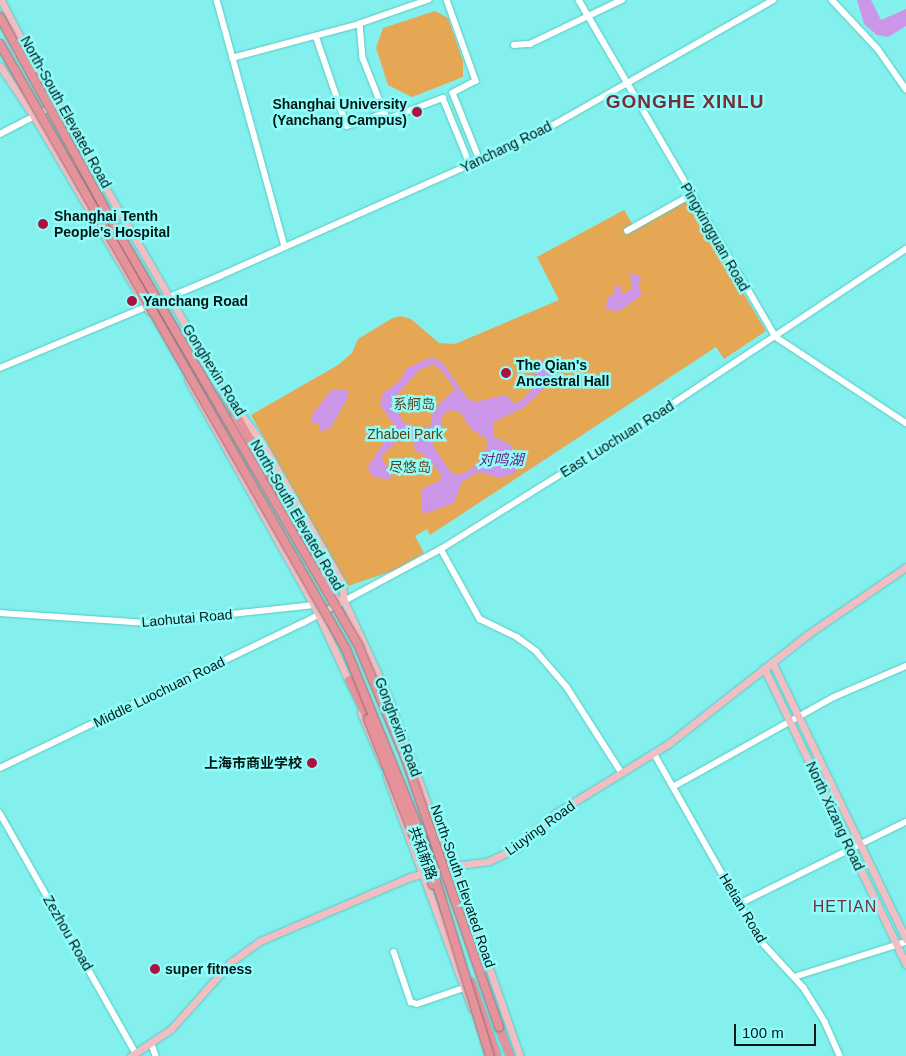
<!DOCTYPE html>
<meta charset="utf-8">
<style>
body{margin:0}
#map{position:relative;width:906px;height:1056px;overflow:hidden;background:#83f0ed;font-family:Helvetica,"Noto Sans SC",sans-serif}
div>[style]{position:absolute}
.green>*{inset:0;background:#e5a753}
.water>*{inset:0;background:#cb96e8}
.roads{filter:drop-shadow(0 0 1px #59c8c5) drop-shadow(0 0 1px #59c8c5)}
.minor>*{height:5.5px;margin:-2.75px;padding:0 2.75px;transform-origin:2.75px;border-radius:2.75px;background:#fff}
.major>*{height:7px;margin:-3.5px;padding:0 3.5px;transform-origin:3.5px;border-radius:3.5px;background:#f0bec3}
.highway>*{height:8px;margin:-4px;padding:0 4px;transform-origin:4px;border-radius:4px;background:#e6929b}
.bridges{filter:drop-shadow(0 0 1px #96676d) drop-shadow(0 0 1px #96676d)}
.highway-bridge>*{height:8px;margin:-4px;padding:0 4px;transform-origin:4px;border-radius:4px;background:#e6929b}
.dots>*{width:14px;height:14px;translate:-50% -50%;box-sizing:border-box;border:2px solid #91fdfa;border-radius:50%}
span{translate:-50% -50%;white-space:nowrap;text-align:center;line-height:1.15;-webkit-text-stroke:5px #91fdfa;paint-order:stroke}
.poi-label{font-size:14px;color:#011817;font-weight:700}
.right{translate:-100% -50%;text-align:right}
.left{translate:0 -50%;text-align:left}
.street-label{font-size:14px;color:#011817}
.park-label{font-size:14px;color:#5b411c}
.water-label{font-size:15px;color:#662585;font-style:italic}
.quarter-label{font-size:16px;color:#752e3a;letter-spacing:1px}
.district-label{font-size:19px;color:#752e3a;font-weight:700;letter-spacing:1px}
.scale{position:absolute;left:734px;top:1024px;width:82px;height:22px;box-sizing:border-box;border:2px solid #011817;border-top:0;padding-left:6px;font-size:15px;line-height:18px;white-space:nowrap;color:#011817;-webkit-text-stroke:4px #91fdfa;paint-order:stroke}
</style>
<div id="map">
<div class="green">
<div style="clip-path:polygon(435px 11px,448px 18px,463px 61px,463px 77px,412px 97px,388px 85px,376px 48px,383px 28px)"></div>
<div style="clip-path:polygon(686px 197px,766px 331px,724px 359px,716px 347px,430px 535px,427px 529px,415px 536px,424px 553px,395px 570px,348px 586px,251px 415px,338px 365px,352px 353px,358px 339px,391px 319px,400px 316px,411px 319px,439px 343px,455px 344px,559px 300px,537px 257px,624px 210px,633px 225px)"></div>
</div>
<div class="water">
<div style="clip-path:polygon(857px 0,871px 0,881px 20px,906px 9px,906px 26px,888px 37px,877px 35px,864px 24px)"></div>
<div style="clip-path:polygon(630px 273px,642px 277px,638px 283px,642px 295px,619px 311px,606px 310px,607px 298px,614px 294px,615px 285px,620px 285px,622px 294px,632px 290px)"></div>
<div style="clip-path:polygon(evenodd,426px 359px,433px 358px,443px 363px,467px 398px,474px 402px,506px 395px,514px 403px,519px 402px,541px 382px,530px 367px,537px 359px,545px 362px,554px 379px,523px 408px,494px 422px,493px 436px,510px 444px,518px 461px,515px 473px,500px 478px,478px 472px,462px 482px,454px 503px,424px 514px,421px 510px,422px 489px,439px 481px,442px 476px,427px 457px,415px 450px,412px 437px,402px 437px,382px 455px,383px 462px,393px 472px,390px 479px,376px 478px,370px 473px,368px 466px,395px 426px,380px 405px,383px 393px,400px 381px,406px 369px,426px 359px,433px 364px,443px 372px,455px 389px,433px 410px,431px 425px,423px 430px,403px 422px,393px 400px,419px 370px,433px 364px,426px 359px,450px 410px,460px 412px,471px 429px,488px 440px,485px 456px,468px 471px,457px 475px,449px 470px,432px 444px,442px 432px,441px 416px,450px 410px)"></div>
<div style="clip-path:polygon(332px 389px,348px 390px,348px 397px,330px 429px,320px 431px,319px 424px,311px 422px,312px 415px)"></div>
</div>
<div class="roads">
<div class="minor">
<div style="left:217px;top:0;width:256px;rotate:74.6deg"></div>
<div style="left:429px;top:0;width:73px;rotate:160.8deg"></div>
<div style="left:360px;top:24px;width:34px;rotate:85deg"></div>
<div style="left:363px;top:58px;width:66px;rotate:68.5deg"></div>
<div style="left:387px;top:119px;width:60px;rotate:-20.6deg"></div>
<div style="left:443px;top:98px;width:71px;rotate:67.8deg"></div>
<div style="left:447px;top:0;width:86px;rotate:70.3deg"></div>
<div style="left:476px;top:81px;width:26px;rotate:152deg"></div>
<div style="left:453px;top:93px;width:72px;rotate:68.1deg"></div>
<div style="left:579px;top:0;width:390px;rotate:59.7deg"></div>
<div style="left:776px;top:337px;width:156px;rotate:33.5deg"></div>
<div style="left:832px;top:0;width:67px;rotate:46.8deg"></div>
<div style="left:878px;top:49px;width:49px;rotate:55deg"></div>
<div style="left:316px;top:36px;width:95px;rotate:71deg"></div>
<div style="left:347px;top:126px;width:40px;rotate:-18.9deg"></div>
<div style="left:514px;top:45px;width:16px;rotate:-4deg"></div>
<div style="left:530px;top:44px;width:102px;rotate:-25.6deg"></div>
<div style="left:232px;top:58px;width:132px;rotate:-14.9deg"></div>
<div style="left:0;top:134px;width:65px;rotate:-27.3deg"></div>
<div style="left:627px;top:231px;width:73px;rotate:-29.4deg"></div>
<div style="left:0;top:368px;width:238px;rotate:-22.7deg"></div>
<div style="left:220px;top:276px;width:344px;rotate:-24deg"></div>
<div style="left:534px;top:136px;width:275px;rotate:-29.6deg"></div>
<div style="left:441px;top:549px;width:80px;rotate:60.9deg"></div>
<div style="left:480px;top:619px;width:41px;rotate:25.9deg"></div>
<div style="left:517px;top:637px;width:24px;rotate:36deg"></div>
<div style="left:536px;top:651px;width:48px;rotate:49.3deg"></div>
<div style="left:567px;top:687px;width:102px;rotate:57.4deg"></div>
<div style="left:0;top:613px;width:148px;rotate:3.9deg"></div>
<div style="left:148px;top:623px;width:167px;rotate:-6.2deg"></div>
<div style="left:654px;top:753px;width:215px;rotate:60.5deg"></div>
<div style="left:760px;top:940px;width:65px;rotate:47.5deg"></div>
<div style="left:804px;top:988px;width:40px;rotate:58deg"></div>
<div style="left:825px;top:1022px;width:37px;rotate:66deg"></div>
<div style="left:0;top:768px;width:336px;rotate:-25.6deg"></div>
<div style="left:303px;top:623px;width:157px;rotate:-28.2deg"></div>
<div style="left:441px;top:549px;width:268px;rotate:-32deg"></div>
<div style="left:668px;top:407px;width:286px;rotate:-33.6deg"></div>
<div style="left:673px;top:787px;width:184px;rotate:-29.2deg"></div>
<div style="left:834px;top:697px;width:78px;rotate:-23.3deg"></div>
<div style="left:0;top:813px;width:276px;rotate:60.5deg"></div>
<div style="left:739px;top:904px;width:186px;rotate:-26.2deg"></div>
<div style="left:394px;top:952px;width:53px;rotate:71.2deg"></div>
<div style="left:411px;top:1002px;width:6px;rotate:18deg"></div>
<div style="left:417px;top:1004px;width:50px;rotate:-18.8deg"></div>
<div style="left:794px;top:977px;width:117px;rotate:-17.4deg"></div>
<div style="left:152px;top:1044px;width:13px;rotate:72deg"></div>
</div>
<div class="major">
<div style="left:1px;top:0;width:79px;rotate:62.8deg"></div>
<div style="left:37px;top:70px;width:374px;rotate:59.8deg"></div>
<div style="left:0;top:66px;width:63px;rotate:56.1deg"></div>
<div style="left:35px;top:118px;width:223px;rotate:59.5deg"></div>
<div style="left:188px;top:380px;width:258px;rotate:60.8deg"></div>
<div style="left:314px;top:605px;width:87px;rotate:65.5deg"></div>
<div style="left:233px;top:404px;width:46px;rotate:52.9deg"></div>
<div style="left:261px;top:441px;width:163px;rotate:60.3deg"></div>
<div style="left:342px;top:583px;width:18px;rotate:84deg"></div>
<div style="left:344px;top:601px;width:102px;rotate:65.2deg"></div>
<div style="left:387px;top:694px;width:119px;rotate:69.9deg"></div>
<div style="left:428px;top:806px;width:21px;rotate:59deg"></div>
<div style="left:439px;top:824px;width:246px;rotate:70.8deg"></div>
<div style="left:234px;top:417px;width:28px;rotate:67deg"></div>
<div style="left:245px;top:443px;width:101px;rotate:59.6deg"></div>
<div style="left:328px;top:584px;width:17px;rotate:62deg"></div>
<div style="left:336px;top:599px;width:8px;rotate:14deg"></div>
<div style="left:772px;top:662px;width:308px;rotate:64.2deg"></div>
<div style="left:764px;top:668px;width:329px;rotate:64.4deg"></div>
<div style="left:361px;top:713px;width:56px;rotate:67.1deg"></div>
<div style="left:386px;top:775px;width:249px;rotate:69.8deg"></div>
<div style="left:430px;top:815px;width:46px;rotate:72.3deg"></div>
<div style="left:131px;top:1056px;width:48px;rotate:-34deg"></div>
<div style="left:171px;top:1029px;width:90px;rotate:-48.2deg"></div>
<div style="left:231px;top:962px;width:36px;rotate:-36deg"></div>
<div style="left:260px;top:941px;width:163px;rotate:-23.1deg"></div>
<div style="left:410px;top:877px;width:42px;rotate:-15deg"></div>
<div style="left:451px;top:866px;width:38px;rotate:-7deg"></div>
<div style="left:489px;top:861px;width:29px;rotate:-25deg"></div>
<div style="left:515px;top:849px;width:55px;rotate:-41.3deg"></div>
<div style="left:556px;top:813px;width:132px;rotate:-31.6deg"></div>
<div style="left:668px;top:744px;width:177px;rotate:-38.1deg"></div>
<div style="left:807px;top:635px;width:120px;rotate:-34.5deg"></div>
</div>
<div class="highway">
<div style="left:222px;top:389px;width:211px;rotate:61.1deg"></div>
<div style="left:349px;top:680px;width:43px;rotate:64deg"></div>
<div style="left:471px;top:982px;width:78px;rotate:70.6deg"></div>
<div style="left:499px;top:1027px;width:31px;rotate:69deg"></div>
</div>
</div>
<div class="bridges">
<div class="highway-bridge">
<div style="left:0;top:17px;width:239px;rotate:61.3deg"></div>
<div style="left:115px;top:227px;width:486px;rotate:59.8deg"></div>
<div style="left:359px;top:647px;width:119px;rotate:67.3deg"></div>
<div style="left:405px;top:757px;width:286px;rotate:70.8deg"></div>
<div style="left:0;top:44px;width:697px;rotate:60.23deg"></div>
<div style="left:346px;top:649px;width:208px;rotate:68deg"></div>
<div style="left:424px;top:842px;width:224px;rotate:72.9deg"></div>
<div style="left:324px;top:574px;width:17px;rotate:65deg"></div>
<div style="left:368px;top:719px;width:178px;rotate:68.6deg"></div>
</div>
</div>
<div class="dots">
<div style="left:417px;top:112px;background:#aa133f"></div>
<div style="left:43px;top:224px;background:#aa133f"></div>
<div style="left:132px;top:301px;background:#aa133f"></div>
<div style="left:506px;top:373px;background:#aa133f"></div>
<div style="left:312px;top:763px;background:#aa133f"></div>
<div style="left:155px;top:969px;background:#aa133f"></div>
</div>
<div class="poi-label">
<span class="right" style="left:407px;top:112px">Shanghai University<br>(Yanchang Campus)</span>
<span class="left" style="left:54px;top:224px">Shanghai Tenth<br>People's Hospital</span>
<span class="left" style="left:143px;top:301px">Yanchang Road</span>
<span class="left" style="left:516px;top:373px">The Qian's<br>Ancestral Hall</span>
<span class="right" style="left:302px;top:763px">上海市商业学校</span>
<span class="left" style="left:165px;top:969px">super fitness</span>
</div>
<div class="street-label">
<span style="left:66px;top:112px;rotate:61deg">North-South Elevated Road</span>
<span style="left:506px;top:147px;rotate:-26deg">Yanchang Road</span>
<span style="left:715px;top:237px;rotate:60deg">Pingxingguan Road</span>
<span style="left:214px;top:370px;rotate:58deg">Gonghexin Road</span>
<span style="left:617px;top:439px;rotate:-32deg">East Luochuan Road</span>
<span style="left:297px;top:515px;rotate:60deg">North-South Elevated Road</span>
<span style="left:187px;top:618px;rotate:-5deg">Laohutai Road</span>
<span style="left:159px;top:692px;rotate:-26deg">Middle Luochuan Road</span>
<span style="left:398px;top:727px;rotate:69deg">Gonghexin Road</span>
<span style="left:835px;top:816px;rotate:65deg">North Xizang Road</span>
<span style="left:540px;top:828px;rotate:-36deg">Liuying Road</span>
<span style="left:423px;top:853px;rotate:70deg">共和新路</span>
<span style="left:463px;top:886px;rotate:71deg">North-South Elevated Road</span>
<span style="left:743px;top:908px;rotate:59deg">Hetian Road</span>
<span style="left:68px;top:933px;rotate:60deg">Zezhou Road</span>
</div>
<div class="park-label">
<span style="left:414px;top:404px">系舸岛</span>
<span style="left:405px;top:434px">Zhabei Park</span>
<span style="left:410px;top:467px">尽悠岛</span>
</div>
<div class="water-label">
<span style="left:501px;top:460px">对鸣湖</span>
</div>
<div class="quarter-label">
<span style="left:845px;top:907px">HETIAN</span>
</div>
<div class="district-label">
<span style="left:685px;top:102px">GONGHE XINLU</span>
</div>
<div class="scale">100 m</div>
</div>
